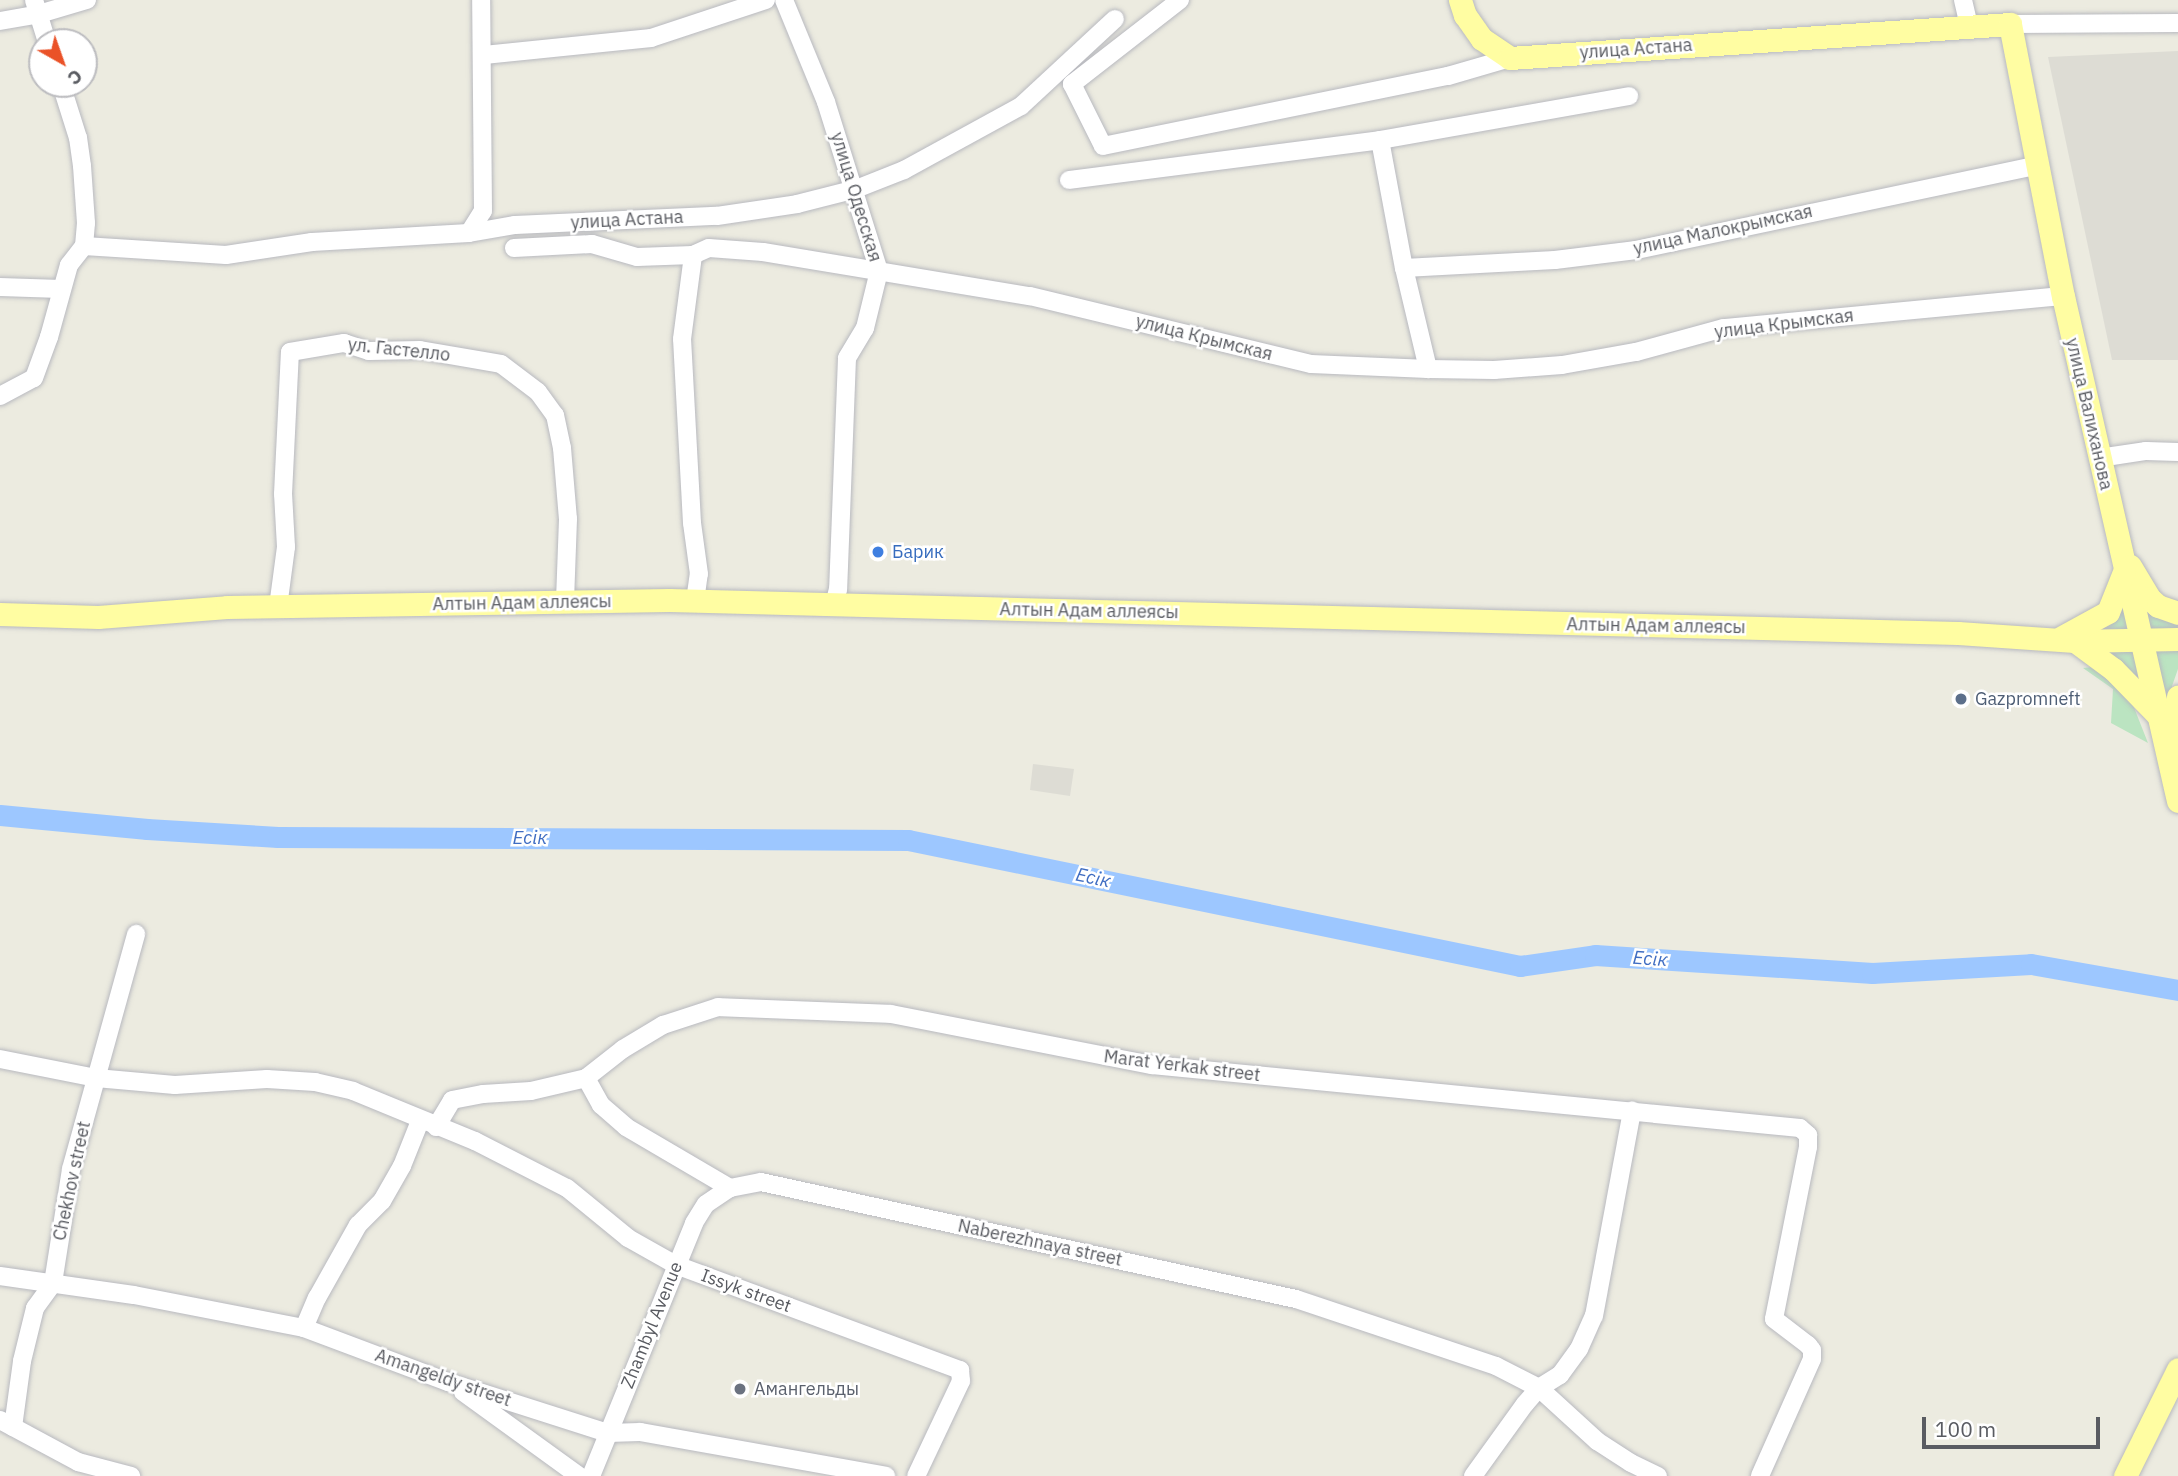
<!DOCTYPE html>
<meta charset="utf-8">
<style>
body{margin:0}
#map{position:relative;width:2178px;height:1476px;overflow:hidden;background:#ecebe0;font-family:"IBM Plex Sans",sans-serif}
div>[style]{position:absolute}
.industrial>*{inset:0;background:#dddcd4}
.green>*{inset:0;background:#bbe4c1}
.river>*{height:21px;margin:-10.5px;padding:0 10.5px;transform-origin:10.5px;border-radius:10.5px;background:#9dc7ff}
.roads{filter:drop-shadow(0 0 2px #b8b9bf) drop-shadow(0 0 2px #b8b9bf)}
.minor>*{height:18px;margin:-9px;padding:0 9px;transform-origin:9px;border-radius:9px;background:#fff}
.major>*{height:23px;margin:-11.5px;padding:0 11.5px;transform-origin:11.5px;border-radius:11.5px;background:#fffda2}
.dots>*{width:19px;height:19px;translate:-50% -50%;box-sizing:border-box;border:4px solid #fff;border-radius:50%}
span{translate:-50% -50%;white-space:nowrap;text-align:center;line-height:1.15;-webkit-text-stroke:5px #fff;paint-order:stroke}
.street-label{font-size:18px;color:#595b61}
.shop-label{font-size:18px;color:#366cbe}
.left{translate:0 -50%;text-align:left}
.service-label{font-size:18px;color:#4e5e75}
.worship-label{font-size:18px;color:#5b616d}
.water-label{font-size:19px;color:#3f6dc2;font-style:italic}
.north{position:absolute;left:28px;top:28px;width:70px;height:70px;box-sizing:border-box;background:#fff;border:2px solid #bdbdc0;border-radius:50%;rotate:140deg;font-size:19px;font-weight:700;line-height:28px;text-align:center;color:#595b61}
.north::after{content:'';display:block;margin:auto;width:24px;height:32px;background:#ea5228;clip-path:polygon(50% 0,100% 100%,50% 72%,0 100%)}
.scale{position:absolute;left:1922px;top:1417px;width:178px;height:32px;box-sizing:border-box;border:4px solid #595b61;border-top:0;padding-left:9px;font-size:21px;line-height:24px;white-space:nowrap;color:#595b61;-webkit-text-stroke:5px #fff;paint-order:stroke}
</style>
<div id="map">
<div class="industrial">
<div style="clip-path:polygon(2178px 51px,2178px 360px,2112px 360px,2048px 57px)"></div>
<div style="clip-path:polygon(1033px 764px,1074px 769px,1070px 796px,1030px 790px)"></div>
</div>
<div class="green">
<div style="clip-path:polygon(2131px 582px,2178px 620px,2178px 632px,2148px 631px)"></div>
<div style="clip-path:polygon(2124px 590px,2131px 630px,2090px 628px)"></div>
<div style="clip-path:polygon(2088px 642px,2132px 648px,2150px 704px)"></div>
<div style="clip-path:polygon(2178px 647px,2178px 669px,2172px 686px,2171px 708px,2153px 649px)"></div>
<div style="clip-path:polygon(2103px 666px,2133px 705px,2148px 743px,2111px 723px,2113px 689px,2083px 668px)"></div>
</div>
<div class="river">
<div style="left:0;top:815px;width:148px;rotate:5.4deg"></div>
<div style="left:147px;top:829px;width:131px;rotate:3.5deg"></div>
<div style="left:278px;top:837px;width:630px;rotate:0.27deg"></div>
<div style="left:908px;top:840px;width:625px;rotate:11.63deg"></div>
<div style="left:1520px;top:966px;width:76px;rotate:-8.3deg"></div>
<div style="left:1595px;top:955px;width:278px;rotate:3.7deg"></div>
<div style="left:1872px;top:973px;width:159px;rotate:-3.2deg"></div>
<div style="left:2031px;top:964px;width:149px;rotate:10deg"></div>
</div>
<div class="roads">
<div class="minor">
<div style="left:34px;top:0;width:44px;rotate:72.8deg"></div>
<div style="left:784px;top:0;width:110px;rotate:67.6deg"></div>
<div style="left:826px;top:102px;width:177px;rotate:72.6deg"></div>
<div style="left:879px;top:271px;width:59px;rotate:103.8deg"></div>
<div style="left:865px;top:328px;width:35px;rotate:121deg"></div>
<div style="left:847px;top:358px;width:231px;rotate:92.2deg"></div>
<div style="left:838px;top:589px;width:16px;rotate:104deg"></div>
<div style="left:1180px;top:0;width:137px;rotate:142.1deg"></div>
<div style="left:1072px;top:84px;width:69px;rotate:63.4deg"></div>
<div style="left:1103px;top:146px;width:352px;rotate:-11.5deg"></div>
<div style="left:1448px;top:76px;width:65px;rotate:-16.2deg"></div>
<div style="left:1963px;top:0;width:28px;rotate:77deg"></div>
<div style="left:0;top:21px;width:40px;rotate:-10deg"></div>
<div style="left:39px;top:14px;width:50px;rotate:-16.3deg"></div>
<div style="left:2010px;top:24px;width:168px;rotate:-0.3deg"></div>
<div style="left:484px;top:55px;width:168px;rotate:-5.8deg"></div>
<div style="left:651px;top:38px;width:121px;rotate:-18.3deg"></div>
<div style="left:1380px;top:140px;width:130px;rotate:79.4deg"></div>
<div style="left:1404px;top:268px;width:104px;rotate:76.6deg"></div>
<div style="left:1069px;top:180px;width:314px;rotate:-7.3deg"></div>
<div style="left:1380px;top:140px;width:253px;rotate:-10deg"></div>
<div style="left:469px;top:233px;width:26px;rotate:-58deg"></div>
<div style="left:483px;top:211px;width:211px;rotate:-90.5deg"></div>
<div style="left:84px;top:246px;width:142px;rotate:3.6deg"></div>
<div style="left:226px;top:255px;width:87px;rotate:-8.6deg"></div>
<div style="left:312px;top:242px;width:157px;rotate:-3.3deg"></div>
<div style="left:469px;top:233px;width:47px;rotate:-9.9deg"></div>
<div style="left:515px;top:225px;width:202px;rotate:-2.6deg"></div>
<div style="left:717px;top:216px;width:81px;rotate:-8.5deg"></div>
<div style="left:797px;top:204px;width:61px;rotate:-14.3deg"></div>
<div style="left:856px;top:189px;width:52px;rotate:-21.6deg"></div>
<div style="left:904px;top:170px;width:133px;rotate:-28.7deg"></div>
<div style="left:1021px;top:106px;width:128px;rotate:-42.8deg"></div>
<div style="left:514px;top:248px;width:78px;rotate:-2.9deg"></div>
<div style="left:592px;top:244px;width:47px;rotate:16.1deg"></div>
<div style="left:637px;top:257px;width:56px;rotate:-2deg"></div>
<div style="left:1404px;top:268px;width:151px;rotate:-3deg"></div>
<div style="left:1555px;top:260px;width:82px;rotate:-7deg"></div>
<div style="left:1636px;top:250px;width:411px;rotate:-11.9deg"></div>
<div style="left:0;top:287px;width:61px;rotate:1.9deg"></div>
<div style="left:0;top:396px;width:38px;rotate:-28deg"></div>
<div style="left:34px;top:378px;width:44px;rotate:-69.9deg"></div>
<div style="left:49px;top:337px;width:75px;rotate:-74.5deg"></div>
<div style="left:69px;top:265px;width:24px;rotate:-52deg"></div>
<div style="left:84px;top:246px;width:23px;rotate:-85deg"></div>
<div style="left:86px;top:223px;width:57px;rotate:-94deg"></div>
<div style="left:82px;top:166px;width:28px;rotate:-98deg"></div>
<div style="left:78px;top:138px;width:57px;rotate:-107.5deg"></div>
<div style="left:2099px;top:458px;width:48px;rotate:-8.5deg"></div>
<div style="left:2146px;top:451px;width:32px;rotate:2deg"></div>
<div style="left:695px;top:601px;width:27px;rotate:-82deg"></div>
<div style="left:699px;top:574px;width:51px;rotate:-97.8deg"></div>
<div style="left:692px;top:523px;width:184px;rotate:-93.1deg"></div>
<div style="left:682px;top:339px;width:85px;rotate:-82.5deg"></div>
<div style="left:693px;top:255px;width:17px;rotate:-24deg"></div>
<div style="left:709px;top:248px;width:54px;rotate:4.2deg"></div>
<div style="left:763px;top:252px;width:271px;rotate:9.4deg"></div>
<div style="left:1030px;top:296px;width:289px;rotate:13.6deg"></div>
<div style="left:1311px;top:364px;width:117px;rotate:2.4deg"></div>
<div style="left:1428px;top:369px;width:66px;rotate:0.9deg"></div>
<div style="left:1494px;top:370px;width:68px;rotate:-4.2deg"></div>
<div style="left:1562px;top:365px;width:75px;rotate:-10deg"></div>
<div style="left:1636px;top:352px;width:91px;rotate:-15.3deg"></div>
<div style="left:1724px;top:328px;width:341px;rotate:-5.4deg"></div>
<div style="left:278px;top:607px;width:61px;rotate:-82.4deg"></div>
<div style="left:286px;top:547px;width:53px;rotate:-93.2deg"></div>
<div style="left:283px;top:494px;width:142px;rotate:-87.2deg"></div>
<div style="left:290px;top:352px;width:55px;rotate:-9.5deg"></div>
<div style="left:344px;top:343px;width:26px;rotate:18deg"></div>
<div style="left:369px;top:351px;width:51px;rotate:-1.1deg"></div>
<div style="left:420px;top:350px;width:82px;rotate:9.8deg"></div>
<div style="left:501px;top:364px;width:46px;rotate:37.1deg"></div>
<div style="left:538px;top:392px;width:29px;rotate:54deg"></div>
<div style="left:555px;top:415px;width:34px;rotate:78deg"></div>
<div style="left:562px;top:448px;width:71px;rotate:85.2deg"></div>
<div style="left:568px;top:519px;width:83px;rotate:92.1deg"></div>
<div style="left:0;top:1059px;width:98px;rotate:11.2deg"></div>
<div style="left:96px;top:1078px;width:79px;rotate:5.1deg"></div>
<div style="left:175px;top:1085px;width:92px;rotate:-3.7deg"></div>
<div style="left:267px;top:1079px;width:48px;rotate:3.6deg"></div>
<div style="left:315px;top:1082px;width:39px;rotate:13deg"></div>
<div style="left:353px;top:1091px;width:132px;rotate:22.3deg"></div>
<div style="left:475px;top:1141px;width:103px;rotate:27.1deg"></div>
<div style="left:567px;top:1188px;width:79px;rotate:39.3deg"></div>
<div style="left:628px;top:1238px;width:55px;rotate:29.4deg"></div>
<div style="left:676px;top:1265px;width:303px;rotate:20.3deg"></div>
<div style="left:960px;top:1370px;width:11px;rotate:85deg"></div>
<div style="left:961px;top:1381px;width:105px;rotate:115.3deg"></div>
<div style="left:586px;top:1078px;width:31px;rotate:61deg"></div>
<div style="left:601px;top:1105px;width:33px;rotate:41deg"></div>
<div style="left:626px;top:1127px;width:121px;rotate:30.4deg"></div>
<div style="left:730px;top:1188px;width:32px;rotate:-11deg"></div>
<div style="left:761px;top:1182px;width:548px;rotate:12.34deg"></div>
<div style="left:1296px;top:1299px;width:211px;rotate:18.5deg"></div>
<div style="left:1496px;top:1366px;width:48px;rotate:27.1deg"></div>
<div style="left:1539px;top:1388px;width:79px;rotate:42.4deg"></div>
<div style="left:1597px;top:1441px;width:40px;rotate:32.9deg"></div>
<div style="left:1631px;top:1463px;width:30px;rotate:26deg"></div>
<div style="left:436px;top:1127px;width:31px;rotate:-59deg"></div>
<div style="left:452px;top:1100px;width:32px;rotate:-11deg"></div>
<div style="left:483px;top:1094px;width:48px;rotate:-3.6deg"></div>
<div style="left:531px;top:1091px;width:57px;rotate:-13.3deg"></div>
<div style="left:586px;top:1078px;width:47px;rotate:-38.1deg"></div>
<div style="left:623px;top:1049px;width:47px;rotate:-31deg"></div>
<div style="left:663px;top:1025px;width:58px;rotate:-18.1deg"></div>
<div style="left:718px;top:1007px;width:173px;rotate:2.3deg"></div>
<div style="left:891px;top:1014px;width:266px;rotate:11.1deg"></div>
<div style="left:1152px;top:1065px;width:651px;rotate:5.55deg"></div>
<div style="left:1800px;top:1128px;width:11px;rotate:41deg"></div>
<div style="left:1808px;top:1135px;width:12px;rotate:90deg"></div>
<div style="left:1808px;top:1147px;width:175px;rotate:101.2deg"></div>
<div style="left:1774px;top:1319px;width:43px;rotate:37.4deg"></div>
<div style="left:1808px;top:1345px;width:6px;rotate:51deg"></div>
<div style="left:1812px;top:1350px;width:9px;rotate:90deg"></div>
<div style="left:1812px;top:1359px;width:128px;rotate:114deg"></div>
<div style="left:0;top:1276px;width:135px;rotate:8.1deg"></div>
<div style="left:134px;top:1295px;width:173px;rotate:11deg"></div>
<div style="left:304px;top:1328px;width:154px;rotate:20.6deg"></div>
<div style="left:448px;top:1382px;width:168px;rotate:17.7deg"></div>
<div style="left:608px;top:1433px;width:32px;rotate:-2deg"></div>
<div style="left:640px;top:1432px;width:250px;rotate:10.1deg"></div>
<div style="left:304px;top:1328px;width:33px;rotate:-67deg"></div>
<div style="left:317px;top:1298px;width:84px;rotate:-60.7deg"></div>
<div style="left:358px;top:1225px;width:34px;rotate:-45deg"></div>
<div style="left:382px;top:1201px;width:40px;rotate:-60.3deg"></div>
<div style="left:402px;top:1166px;width:48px;rotate:-68.2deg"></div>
<div style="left:463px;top:1392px;width:143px;rotate:35.9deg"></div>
<div style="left:0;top:1420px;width:89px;rotate:28.3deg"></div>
<div style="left:78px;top:1462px;width:55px;rotate:14.8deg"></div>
<div style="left:13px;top:1427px;width:67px;rotate:-82.2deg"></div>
<div style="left:22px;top:1361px;width:55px;rotate:-76.2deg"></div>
<div style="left:35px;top:1308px;width:31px;rotate:-54deg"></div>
<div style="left:53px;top:1283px;width:115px;rotate:-81deg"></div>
<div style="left:71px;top:1169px;width:244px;rotate:-74.5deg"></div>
<div style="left:591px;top:1476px;width:273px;rotate:-67.8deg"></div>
<div style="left:694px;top:1223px;width:22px;rotate:-58deg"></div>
<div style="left:706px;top:1204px;width:29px;rotate:-34deg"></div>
<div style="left:1473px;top:1476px;width:89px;rotate:-54.2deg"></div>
<div style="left:1525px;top:1404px;width:21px;rotate:-49deg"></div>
<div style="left:1539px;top:1388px;width:25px;rotate:-32deg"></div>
<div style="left:1560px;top:1375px;width:32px;rotate:-54deg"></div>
<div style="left:1579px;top:1349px;width:36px;rotate:-66deg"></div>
<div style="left:1594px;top:1316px;width:209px;rotate:-79.5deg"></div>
</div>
<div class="major">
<div style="left:1460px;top:0;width:16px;rotate:72deg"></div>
<div style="left:1465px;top:15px;width:29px;rotate:55deg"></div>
<div style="left:1482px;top:39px;width:34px;rotate:34deg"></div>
<div style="left:1510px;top:58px;width:501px;rotate:-3.89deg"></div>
<div style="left:2010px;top:24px;width:277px;rotate:79deg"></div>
<div style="left:2063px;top:296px;width:518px;rotate:77.17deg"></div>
<div style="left:2130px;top:566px;width:37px;rotate:59deg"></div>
<div style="left:2149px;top:598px;width:12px;rotate:42deg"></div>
<div style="left:2158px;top:606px;width:21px;rotate:19deg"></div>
<div style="left:0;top:614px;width:98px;rotate:1.8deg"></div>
<div style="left:98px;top:617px;width:129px;rotate:-4.4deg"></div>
<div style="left:227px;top:607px;width:442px;rotate:-0.9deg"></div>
<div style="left:669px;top:600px;width:1289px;rotate:1.47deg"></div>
<div style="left:1958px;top:633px;width:117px;rotate:3.9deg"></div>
<div style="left:2075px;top:641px;width:103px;rotate:-1.1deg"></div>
<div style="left:2062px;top:637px;width:52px;rotate:-28.5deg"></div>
<div style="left:2108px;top:612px;width:43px;rotate:-68.2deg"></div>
<div style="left:2075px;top:641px;width:47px;rotate:36.4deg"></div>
<div style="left:2113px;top:669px;width:62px;rotate:45.7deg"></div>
<div style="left:2170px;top:748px;width:52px;rotate:-81.1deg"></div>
<div style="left:2125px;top:1476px;width:119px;rotate:-63.6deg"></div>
</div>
</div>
<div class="dots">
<div style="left:878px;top:552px;background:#3f7fe0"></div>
<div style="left:1961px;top:699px;background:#5c6f8a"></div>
<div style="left:740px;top:1389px;background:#6b7280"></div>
</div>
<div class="street-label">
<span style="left:1636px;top:49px;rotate:-4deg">улица Астана</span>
<span style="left:856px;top:197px;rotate:73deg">улица Одесская</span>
<span style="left:627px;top:220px;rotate:-3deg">улица Астана</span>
<span style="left:1723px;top:230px;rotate:-12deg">улица Малокрымская</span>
<span style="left:1784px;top:324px;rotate:-7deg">улица Крымская</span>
<span style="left:1204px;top:338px;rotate:14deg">улица Крымская</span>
<span style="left:399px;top:350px;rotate:6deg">ул. Гастелло</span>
<span style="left:2089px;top:414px;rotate:77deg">улица Валиханова</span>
<span style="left:522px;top:603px;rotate:-1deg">Алтын Адам аллеясы</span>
<span style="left:1089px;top:611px;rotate:1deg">Алтын Адам аллеясы</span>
<span style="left:1656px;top:626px;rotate:1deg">Алтын Адам аллеясы</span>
<span style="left:1182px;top:1066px;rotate:7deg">Marat Yerkak street</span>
<span style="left:72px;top:1181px;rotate:-78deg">Chekhov street</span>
<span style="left:1040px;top:1243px;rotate:12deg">Naberezhnaya street</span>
<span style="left:746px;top:1291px;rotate:20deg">Issyk street</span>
<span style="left:652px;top:1325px;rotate:-68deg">Zhambyl Avenue</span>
<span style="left:443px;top:1378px;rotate:19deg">Amangeldy street</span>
</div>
<div class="shop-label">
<span class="left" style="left:892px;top:552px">Барик</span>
</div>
<div class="service-label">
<span class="left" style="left:1975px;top:699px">Gazpromneft</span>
</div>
<div class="worship-label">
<span class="left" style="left:754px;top:1389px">Амангельды</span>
</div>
<div class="water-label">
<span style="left:530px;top:838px">Есік</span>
<span style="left:1093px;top:878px;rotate:12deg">Есік</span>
<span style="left:1650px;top:959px;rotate:4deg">Есік</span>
</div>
<div class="north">С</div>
<div class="scale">100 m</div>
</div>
